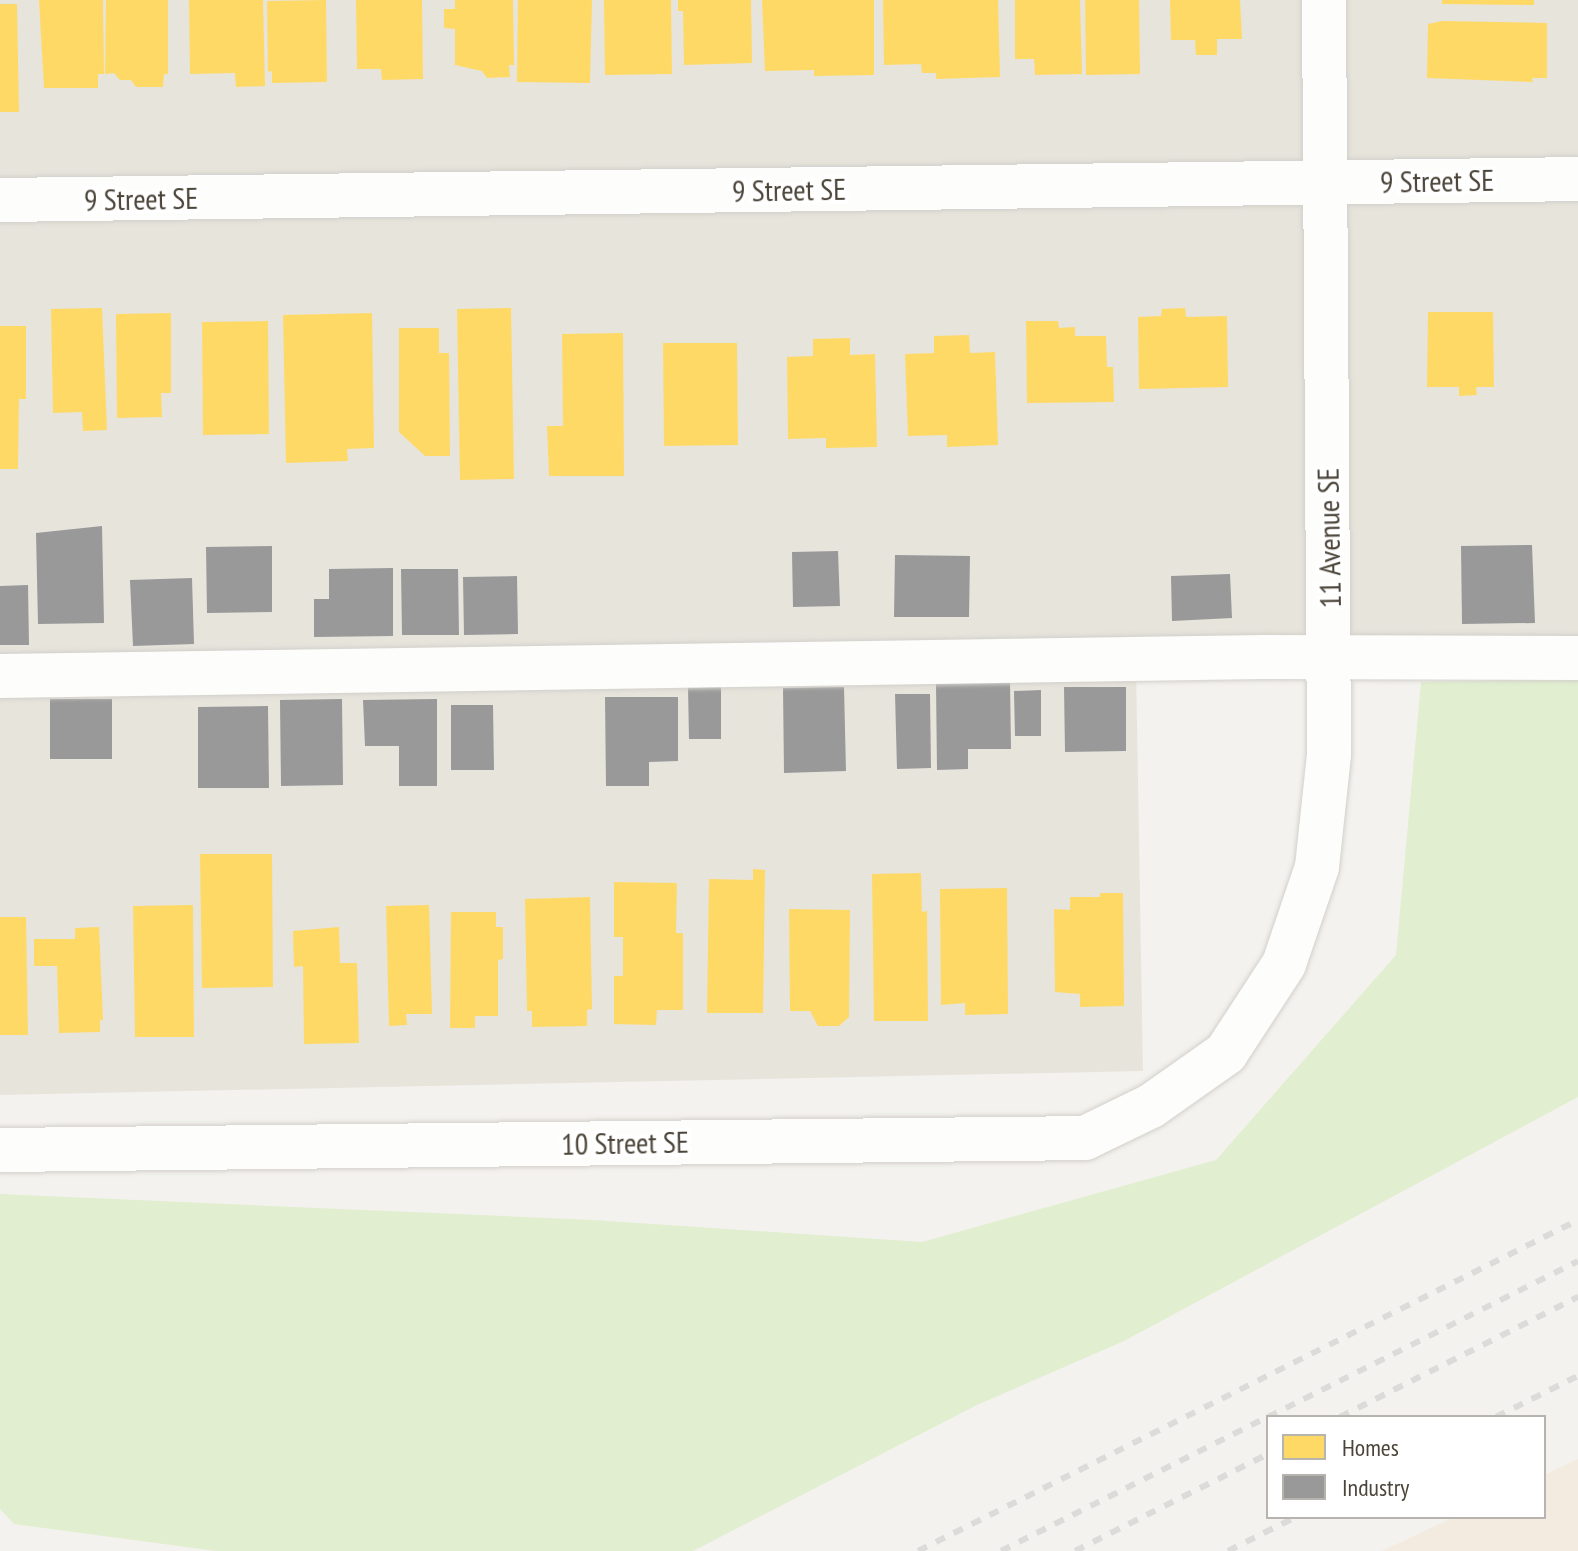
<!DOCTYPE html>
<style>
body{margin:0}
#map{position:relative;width:1578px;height:1551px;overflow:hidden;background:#f4f2ee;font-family:"PT Sans Narrow",sans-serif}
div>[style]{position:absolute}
.residential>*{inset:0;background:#e7e4dc}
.commercial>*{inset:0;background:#f3ebdf}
.green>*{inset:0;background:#e1eecf}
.homes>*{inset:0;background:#ffd966}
.industry>*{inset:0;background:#999}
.roads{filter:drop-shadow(0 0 2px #d2d0cb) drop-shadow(0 0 2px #d2d0cb)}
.minor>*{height:44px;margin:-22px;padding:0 22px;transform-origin:22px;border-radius:22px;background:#fdfdfc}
.rail>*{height:6px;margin-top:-3px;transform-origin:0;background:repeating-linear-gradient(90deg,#dbdbda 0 10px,transparent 0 20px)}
span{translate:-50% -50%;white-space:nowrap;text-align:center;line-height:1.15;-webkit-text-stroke:8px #fff;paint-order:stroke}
.street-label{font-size:30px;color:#4b4439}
.legend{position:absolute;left:1266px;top:1415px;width:280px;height:104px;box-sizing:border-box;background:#fff;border:2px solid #b7b4b0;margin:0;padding:10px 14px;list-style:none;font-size:24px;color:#4b4439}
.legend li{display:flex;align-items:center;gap:16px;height:40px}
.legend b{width:40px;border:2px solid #b7b4b0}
</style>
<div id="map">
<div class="residential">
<div style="clip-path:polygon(0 0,1578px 0,1578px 664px,1136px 664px,1143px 1071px,0 1095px)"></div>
</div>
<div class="commercial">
<div style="clip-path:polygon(1578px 1459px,1578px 1551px,1382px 1551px,1454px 1517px,1544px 1517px,1544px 1475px)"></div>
</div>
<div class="green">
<div style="clip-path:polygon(1578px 679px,1578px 1097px,1124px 1341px,977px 1405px,693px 1551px,216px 1551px,14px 1524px,0 1509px,0 1194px,593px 1220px,922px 1242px,1216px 1160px,1396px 955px,1421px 682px)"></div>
</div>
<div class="homes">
<div style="clip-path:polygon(39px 0,103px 0,104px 74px,98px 74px,98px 88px,44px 88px)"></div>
<div style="clip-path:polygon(106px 0,168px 0,168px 74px,164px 74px,163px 87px,136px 87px,131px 80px,120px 80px,114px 73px,105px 74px)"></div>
<div style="clip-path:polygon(189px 0,263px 0,265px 86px,236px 87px,235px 73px,190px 74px)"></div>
<div style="clip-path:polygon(326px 0,327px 82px,272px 83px,272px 71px,268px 72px,267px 1px)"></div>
<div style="clip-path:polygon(356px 0,422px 0,423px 79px,382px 80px,381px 69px,357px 69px)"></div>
<div style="clip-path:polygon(455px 0,513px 0,514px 65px,509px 65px,510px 77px,487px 78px,482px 71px,455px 65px,455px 29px,444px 28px,444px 9px,455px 9px)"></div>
<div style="clip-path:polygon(518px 0,592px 0,590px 83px,517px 82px)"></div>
<div style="clip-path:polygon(604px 0,671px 0,672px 74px,605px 75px)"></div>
<div style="clip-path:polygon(678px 0,751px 0,752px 63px,684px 65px,683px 11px,678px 11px)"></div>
<div style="clip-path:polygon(762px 0,874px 0,874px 75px,814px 76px,814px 70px,765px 71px)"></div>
<div style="clip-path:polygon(883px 0,998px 0,1000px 77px,936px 79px,936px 73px,922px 73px,921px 64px,884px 65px)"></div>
<div style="clip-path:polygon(1015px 0,1080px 0,1082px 74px,1035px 75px,1034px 59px,1015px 59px)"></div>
<div style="clip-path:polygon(1085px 0,1139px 0,1140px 74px,1086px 75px)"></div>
<div style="clip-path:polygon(1170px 0,1240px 0,1242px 39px,1217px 39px,1217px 55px,1196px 55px,1195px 40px,1171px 40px)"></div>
<div style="clip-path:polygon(1442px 0,1534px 0,1534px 5px,1442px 4px)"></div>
<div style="clip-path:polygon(0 4px,17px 4px,19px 112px,0 112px)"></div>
<div style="clip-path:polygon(1442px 21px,1547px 23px,1547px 78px,1532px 78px,1533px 82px,1427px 78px,1428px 24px)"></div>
<div style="clip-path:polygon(102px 308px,107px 430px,83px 431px,82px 412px,53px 413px,51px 309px)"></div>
<div style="clip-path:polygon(511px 308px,514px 479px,460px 480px,457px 309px)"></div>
<div style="clip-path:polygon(1185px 308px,1186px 317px,1227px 316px,1228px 387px,1139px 389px,1138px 317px,1161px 316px,1162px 309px)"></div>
<div style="clip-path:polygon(1428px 312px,1493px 312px,1494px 387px,1476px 387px,1477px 395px,1459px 396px,1459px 387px,1427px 387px)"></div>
<div style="clip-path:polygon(171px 313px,171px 393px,161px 393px,162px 417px,117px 418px,116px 314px)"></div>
<div style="clip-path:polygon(372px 313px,374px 448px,347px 449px,348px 461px,286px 463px,283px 315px)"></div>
<div style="clip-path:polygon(268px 321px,269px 434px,203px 435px,202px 322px)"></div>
<div style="clip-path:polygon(1026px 321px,1058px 321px,1059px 328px,1075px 327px,1075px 336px,1106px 336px,1107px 367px,1113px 367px,1114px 402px,1027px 403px)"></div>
<div style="clip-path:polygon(0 326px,26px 326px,26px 399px,19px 399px,18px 469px,0 469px)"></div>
<div style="clip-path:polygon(399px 328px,439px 328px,439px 353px,449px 353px,450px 456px,425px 456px,399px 432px)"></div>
<div style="clip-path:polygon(623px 333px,624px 476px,549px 476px,547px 426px,563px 426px,562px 334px)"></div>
<div style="clip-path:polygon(969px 335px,970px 353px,995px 352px,998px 445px,947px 447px,947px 435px,908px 436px,905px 354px,934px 353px,934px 336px)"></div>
<div style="clip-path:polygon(850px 338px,850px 355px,875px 354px,877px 447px,826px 448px,826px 438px,788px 439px,787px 357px,813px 356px,813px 339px)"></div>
<div style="clip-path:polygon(663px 343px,737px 343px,738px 445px,664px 446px)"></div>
<div style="clip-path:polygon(200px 854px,272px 854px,273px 987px,202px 988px)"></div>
<div style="clip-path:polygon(753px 869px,765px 870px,763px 1013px,707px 1013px,709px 879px,753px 880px)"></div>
<div style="clip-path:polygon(921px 873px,922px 912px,927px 911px,928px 1021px,874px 1021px,872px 874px)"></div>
<div style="clip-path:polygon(614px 882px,677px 883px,676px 933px,683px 933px,683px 1010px,657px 1010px,656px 1025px,614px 1024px,614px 976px,623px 976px,623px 937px,614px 937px)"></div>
<div style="clip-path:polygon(1007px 888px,1008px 1014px,965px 1015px,965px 1003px,941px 1005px,940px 889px)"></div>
<div style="clip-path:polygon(1100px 893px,1123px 893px,1124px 1006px,1080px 1007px,1080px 994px,1055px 992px,1054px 909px,1070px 910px,1070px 897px,1100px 897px)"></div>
<div style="clip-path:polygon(590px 897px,592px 1009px,587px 1010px,587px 1026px,532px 1027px,532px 1011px,527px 1011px,525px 899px)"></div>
<div style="clip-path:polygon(193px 905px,194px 1037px,135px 1037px,133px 906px)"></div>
<div style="clip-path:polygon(429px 905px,432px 1014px,406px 1014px,407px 1025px,389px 1026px,386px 906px)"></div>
<div style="clip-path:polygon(789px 909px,850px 910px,849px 1017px,839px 1026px,818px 1026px,810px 1011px,790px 1011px)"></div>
<div style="clip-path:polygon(451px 912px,496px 912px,496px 927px,503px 927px,503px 959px,498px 960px,498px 1016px,475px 1016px,475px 1028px,450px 1028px)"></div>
<div style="clip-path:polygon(0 917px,26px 917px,28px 1035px,0 1035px)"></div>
<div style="clip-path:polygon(99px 927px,103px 1020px,100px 1020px,100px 1032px,59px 1033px,57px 966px,34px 966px,34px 939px,75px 939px,75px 928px)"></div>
<div style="clip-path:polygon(339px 927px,340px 963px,357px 963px,359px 1043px,304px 1044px,303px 966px,294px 967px,293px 931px)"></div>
</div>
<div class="industry">
<div style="clip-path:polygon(102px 526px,104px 623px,38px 624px,36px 533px)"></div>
<div style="clip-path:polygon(1532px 545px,1535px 623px,1462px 624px,1461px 546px)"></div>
<div style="clip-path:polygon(272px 546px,272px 612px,207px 613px,206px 547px)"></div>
<div style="clip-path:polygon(838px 551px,840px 606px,793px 607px,792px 552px)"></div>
<div style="clip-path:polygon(895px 555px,970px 556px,969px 617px,894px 617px)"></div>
<div style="clip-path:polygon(393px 568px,393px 636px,314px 637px,314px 599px,329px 599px,329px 569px)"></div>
<div style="clip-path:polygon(401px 569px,458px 569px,459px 635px,402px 635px)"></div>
<div style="clip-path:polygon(1230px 574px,1232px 618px,1172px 621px,1171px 576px)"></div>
<div style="clip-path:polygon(517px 576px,518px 634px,464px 635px,463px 577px)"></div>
<div style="clip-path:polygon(192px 578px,194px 644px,133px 646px,130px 580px)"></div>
<div style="clip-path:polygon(28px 585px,29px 645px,0 645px,0 586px)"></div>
<div style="clip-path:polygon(1010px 682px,1011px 749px,968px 749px,968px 769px,937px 770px,936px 683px)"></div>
<div style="clip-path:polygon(721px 686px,721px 739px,689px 739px,688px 687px)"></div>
<div style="clip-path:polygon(844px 687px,846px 771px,784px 773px,783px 688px)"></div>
<div style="clip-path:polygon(1064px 687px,1126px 687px,1126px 751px,1065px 752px)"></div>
<div style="clip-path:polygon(1041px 690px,1041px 736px,1015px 736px,1014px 691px)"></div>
<div style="clip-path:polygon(895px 694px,930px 694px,931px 768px,897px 769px)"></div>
<div style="clip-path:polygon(605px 697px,678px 697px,678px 761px,649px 762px,649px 786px,606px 786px)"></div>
<div style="clip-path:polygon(50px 699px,112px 699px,112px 759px,50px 759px)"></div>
<div style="clip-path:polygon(342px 699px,343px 785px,281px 786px,280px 700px)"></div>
<div style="clip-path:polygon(437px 699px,437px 786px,399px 786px,399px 746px,365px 746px,363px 700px)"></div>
<div style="clip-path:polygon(451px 705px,493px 705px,494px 770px,451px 770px)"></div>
<div style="clip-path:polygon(268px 706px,269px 788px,198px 788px,198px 707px)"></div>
</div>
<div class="roads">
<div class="minor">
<div style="left:0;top:200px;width:1578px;rotate:-0.76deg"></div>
<div style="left:0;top:676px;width:1263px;rotate:-0.86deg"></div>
<div style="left:1263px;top:657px;width:315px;rotate:0.2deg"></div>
<div style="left:0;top:1150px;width:1085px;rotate:-0.63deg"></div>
<div style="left:1085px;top:1138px;width:73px;rotate:-25.9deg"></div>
<div style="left:1151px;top:1106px;width:92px;rotate:-35.2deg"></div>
<div style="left:1226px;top:1053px;width:106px;rotate:-56.9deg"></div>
<div style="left:1284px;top:964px;width:102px;rotate:-71.2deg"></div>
<div style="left:1317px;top:867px;width:114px;rotate:-83.9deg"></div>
<div style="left:1329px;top:754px;width:754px;rotate:-90.38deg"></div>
</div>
</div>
<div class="rail">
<div style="left:1268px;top:1417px;width:347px;rotate:-26.7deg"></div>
<div style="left:1340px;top:1417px;width:267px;rotate:-26.8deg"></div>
<div style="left:1496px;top:1417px;width:92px;rotate:-26.6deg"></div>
<div style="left:918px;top:1551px;width:738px;rotate:-26.63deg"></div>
<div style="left:1001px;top:1551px;width:299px;rotate:-26.7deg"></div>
<div style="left:1075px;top:1551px;width:216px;rotate:-26.7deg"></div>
<div style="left:1228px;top:1551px;width:76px;rotate:-26.6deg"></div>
</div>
<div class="street-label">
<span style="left:1437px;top:181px;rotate:-1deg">9 Street SE</span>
<span style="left:789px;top:190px;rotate:-1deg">9 Street SE</span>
<span style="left:141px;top:199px;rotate:-1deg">9 Street SE</span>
<span style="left:1329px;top:538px;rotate:-91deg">11 Avenue SE</span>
<span style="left:625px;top:1143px;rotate:-1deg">10 Street SE</span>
</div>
<ul class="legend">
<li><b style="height:22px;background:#ffd966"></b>Homes</li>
<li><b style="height:22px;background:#999"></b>Industry</li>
</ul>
</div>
